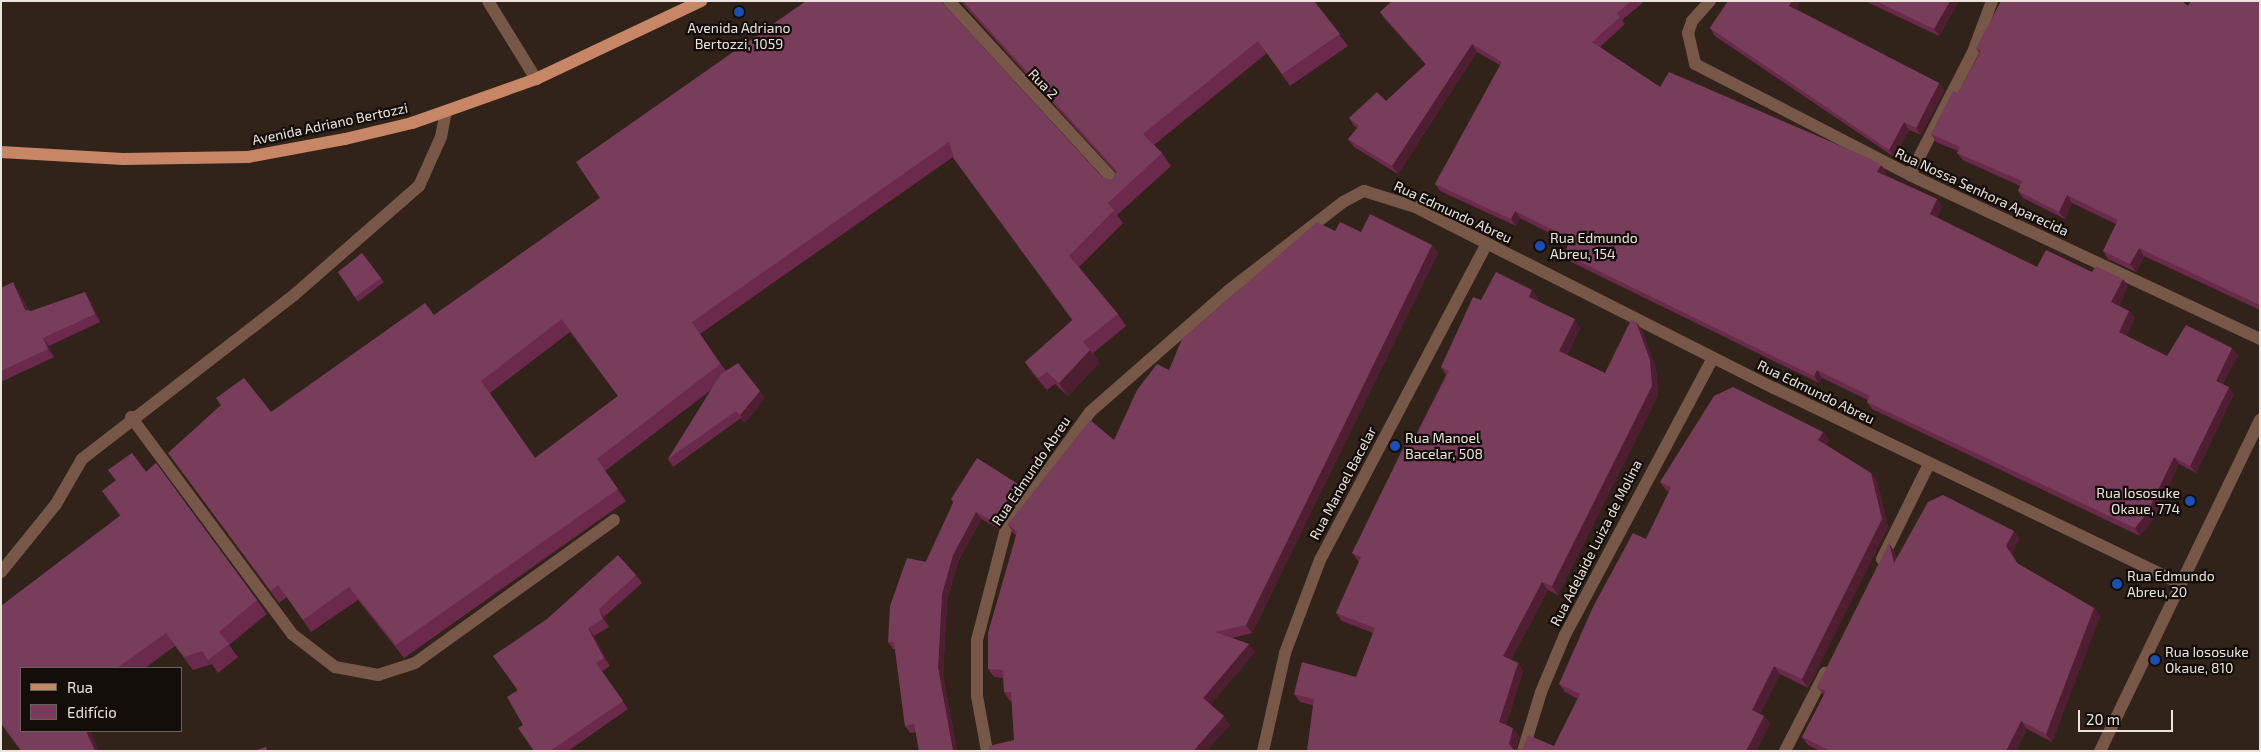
<!DOCTYPE html>
<meta charset="utf-8">
<style>
body{margin:0}
#map{position:relative;width:2261px;height:752px;overflow:hidden;background:#31231a;font-family:"Exo 2",sans-serif}
div>[style]{position:absolute}
.minor>*{height:12px;margin:-6px;padding:0 6px;transform-origin:6px;border-radius:6px;background:#775747}
.major>*{height:12px;margin:-6px;padding:0 6px;transform-origin:6px;border-radius:6px;background:#c78665}
.wall>*{inset:0;background:#6b294c}
.shaded-wall>*{inset:0;background:#4e1e31}
.building>*{inset:0;background:#793d5c}
.dots>*{width:14px;height:14px;translate:-50% -50%;box-sizing:border-box;border:2px solid #140e0a;border-radius:50%}
span{translate:-50% -50%;white-space:nowrap;text-align:center;line-height:1.15;-webkit-text-stroke:4.5px #140e0a;paint-order:stroke}
.poi-label{font-size:14px;color:#ede3dd}
.left{translate:0 -50%;text-align:left}
.right{translate:-100% -50%;text-align:right}
.street-label{font-size:14px;color:#ede3dd}
.frame{position:absolute;inset:0;border:2px solid #ede3dd;pointer-events:none}
.legend{position:absolute;left:20px;top:667px;width:162px;height:65px;box-sizing:border-box;background:#140e0a;border:1px solid #6b635e;margin:0;padding:6px 9px;list-style:none;font-size:15px;color:#ede3dd}
.legend li{display:flex;align-items:center;gap:10px;height:25px}
.legend b{width:25px;border:1px solid #6b635e}
.scale{position:absolute;left:2078px;top:710px;width:95px;height:22px;box-sizing:border-box;border:2px solid #ede3dd;border-top:0;padding-left:6px;font-size:15px;line-height:18px;white-space:nowrap;color:#ede3dd;-webkit-text-stroke:4px #140e0a;paint-order:stroke}
</style>
<div id="map">
<div class="minor">
<div style="left:488px;top:1px;width:92px;rotate:58.4deg"></div>
<div style="left:949px;top:1px;width:250px;rotate:47.4deg"></div>
<div style="left:1710px;top:1px;width:27px;rotate:132deg"></div>
<div style="left:1692px;top:21px;width:13px;rotate:108deg"></div>
<div style="left:1688px;top:33px;width:32px;rotate:77deg"></div>
<div style="left:1695px;top:64px;width:242px;rotate:27.3deg"></div>
<div style="left:1910px;top:175px;width:387px;rotate:25.1deg"></div>
<div style="left:1910px;top:175px;width:138px;rotate:-62.9deg"></div>
<div style="left:1973px;top:52px;width:54px;rotate:-69.6deg"></div>
<div style="left:131px;top:417px;width:270px;rotate:53.4deg"></div>
<div style="left:292px;top:634px;width:54px;rotate:37.5deg"></div>
<div style="left:335px;top:667px;width:44px;rotate:10.5deg"></div>
<div style="left:378px;top:675px;width:39px;rotate:-18deg"></div>
<div style="left:415px;top:663px;width:245px;rotate:-35.7deg"></div>
<div style="left:1882px;top:559px;width:106px;rotate:-63.7deg"></div>
<div style="left:1px;top:572px;width:87px;rotate:-51deg"></div>
<div style="left:56px;top:504px;width:52px;rotate:-60deg"></div>
<div style="left:82px;top:459px;width:268px;rotate:-37.7deg"></div>
<div style="left:294px;top:295px;width:166px;rotate:-41.1deg"></div>
<div style="left:419px;top:186px;width:54px;rotate:-65.8deg"></div>
<div style="left:441px;top:137px;width:26px;rotate:-79deg"></div>
<div style="left:987px;top:751px;width:56px;rotate:-100.3deg"></div>
<div style="left:977px;top:696px;width:56px;rotate:-90deg"></div>
<div style="left:977px;top:640px;width:115px;rotate:-75.4deg"></div>
<div style="left:1006px;top:529px;width:144px;rotate:-54.3deg"></div>
<div style="left:1090px;top:412px;width:184px;rotate:-41.2deg"></div>
<div style="left:1228px;top:291px;width:145px;rotate:-37.7deg"></div>
<div style="left:1343px;top:202px;width:24px;rotate:-28deg"></div>
<div style="left:1364px;top:191px;width:53px;rotate:17.4deg"></div>
<div style="left:1415px;top:207px;width:402px;rotate:26.8deg"></div>
<div style="left:1774px;top:388px;width:448px;rotate:25.7deg"></div>
<div style="left:1263px;top:751px;width:100px;rotate:-77.3deg"></div>
<div style="left:1285px;top:653px;width:99px;rotate:-69.4deg"></div>
<div style="left:1320px;top:560px;width:358px;rotate:-62.2deg"></div>
<div style="left:1523px;top:751px;width:62px;rotate:-73deg"></div>
<div style="left:1541px;top:692px;width:62px;rotate:-67.2deg"></div>
<div style="left:1565px;top:635px;width:314px;rotate:-61.9deg"></div>
<div style="left:1785px;top:751px;width:88px;rotate:-62.9deg"></div>
<div style="left:2100px;top:751px;width:368px;rotate:-64.2deg"></div>
</div>
<div class="major">
<div style="left:1px;top:152px;width:122px;rotate:3.3deg"></div>
<div style="left:123px;top:159px;width:125px;rotate:-0.9deg"></div>
<div style="left:248px;top:157px;width:99px;rotate:-10.5deg"></div>
<div style="left:345px;top:139px;width:69px;rotate:-13.4deg"></div>
<div style="left:412px;top:123px;width:132px;rotate:-19.5deg"></div>
<div style="left:536px;top:79px;width:183px;rotate:-25.3deg"></div>
</div>
<div class="wall">
<div style="clip-path:polygon(evenodd,806px 1px,943px 1px,943px 4px,1103px 178px,1112px 180px,1116px 173px,960px 1px,1314px 1px,1348px 46px,1290px 86px,1267px 53px,1154px 145px,1162px 153px,1171px 166px,1117px 215px,1123px 223px,1079px 267px,1118px 314px,1126px 326px,1093px 353px,1099px 363px,1068px 396px,1055px 384px,1047px 390px,1033px 374px,1025px 362px,1072px 320px,963px 171px,953px 157px,700px 334px,726px 371px,765px 398px,745px 423px,741px 418px,673px 467px,668px 459px,711px 390px,605px 471px,626px 501px,404px 658px,358px 600px,311px 632px,287px 597px,279px 603px,168px 453px,271px 412px,434px 315px,600px 198px,806px 1px,570px 332px,618px 396px,535px 458px,490px 393px,570px 332px)"></div>
<div style="clip-path:polygon(1392px 1px,1645px 1px,1622px 20px,1625px 24px,1600px 47px,1660px 87px,1886px 172px,1885px 175px,1937px 199px,1942px 207px,1937px 218px,2037px 267px,2092px 272px,2128px 286px,2119px 306px,2129px 311px,2135px 318px,2126px 336px,2167px 356px,2232px 348px,2238px 355px,2223px 384px,2234px 394px,2196px 473px,2179px 464px,2153px 520px,2140px 536px,1872px 409px,1867px 402px,1868px 400px,1822px 378px,1819px 383px,1569px 261px,1564px 254px,1569px 243px,1520px 218px,1516px 226px,1440px 191px,1435px 184px,1500px 65px,1477px 52px,1398px 174px,1354px 147px,1348px 139px,1357px 128px,1354px 126px,1349px 118px,1386px 101px,1426px 65px,1385px 19px,1380px 12px)"></div>
<div style="clip-path:polygon(1728px 1px,1800px 1px,1796px 9px,1939px 83px,1944px 91px,1921px 135px,1909px 130px,1894px 157px,1715px 36px,1710px 28px)"></div>
<div style="clip-path:polygon(1865px 1px,1959px 1px,1939px 36px)"></div>
<div style="clip-path:polygon(2260px 1px,2260px 310px,2144px 256px,2136px 272px,2108px 259px,2103px 251px,2116px 224px,2072px 203px,2065px 219px,2023px 198px,2018px 191px,2020px 186px,1963px 160px,1957px 153px,1958px 151px,1936px 142px,1931px 134px,1958px 93px,1979px 53px,1976px 48px,2185px 4px,2188px 6px)"></div>
<div style="clip-path:polygon(1335px 231px,1361px 232px,1432px 245px,1438px 253px,1252px 633px,1232px 638px,1249px 644px,1255px 652px,1210px 705px,1230px 725px,1206px 751px,989px 751px,1014px 740px,1012px 701px,1010px 701px,1004px 692px,1003px 678px,994px 677px,988px 669px,1016px 535px,1013px 533px,1008px 524px,1114px 440px,1169px 370px)"></div>
<div style="clip-path:polygon(362px 253px,384px 282px,358px 302px,338px 272px)"></div>
<div style="clip-path:polygon(1px 288px,18px 290px,28px 310px,31px 311px,90px 300px,100px 322px,49px 346px,54px 357px,1px 382px)"></div>
<div style="clip-path:polygon(1538px 298px,1537px 301px,1580px 328px,1567px 355px,1605px 373px,1636px 322px,1642px 330px,1656px 369px,1658px 395px,1558px 595px,1548px 590px,1511px 660px,1518px 663px,1523px 671px,1506px 725px,1519px 736px,1516px 750px,1554px 746px,1578px 699px,1565px 692px,1559px 684px,1646px 539px,1669px 492px,1666px 490px,1660px 482px,1823px 432px,1829px 440px,1826px 445px,1871px 473px,1877px 481px,1888px 527px,1808px 688px,1780px 674px,1760px 714px,1764px 716px,1770px 724px,1756px 751px,1307px 751px,1313px 705px,1300px 702px,1294px 694px,1356px 677px,1373px 633px,1342px 621px,1336px 613px,1359px 562px,1352px 553px,1415px 437px,1446px 375px,1441px 367px,1481px 300px)"></div>
<div style="clip-path:polygon(132px 453px,146px 472px,156px 463px,267px 614px,229px 645px,238px 657px,218px 673px,212px 664px,193px 670px,175px 646px,145px 668px,21px 668px,21px 731px,90px 731px,99px 751px,21px 751px,1px 724px,1px 606px,120px 516px,102px 491px,116px 481px,108px 470px)"></div>
<div style="clip-path:polygon(1023px 491px,998px 528px,981px 519px,958px 562px,947px 601px,943px 675px,957px 751px,919px 751px,916px 732px,910px 733px,905px 726px,895px 649px,893px 649px,888px 642px,953px 503px,951px 499px)"></div>
<div style="clip-path:polygon(2014px 531px,2019px 539px,2012px 554px,2018px 564px,2094px 608px,2100px 616px,2052px 742px,2027px 729px,2016px 751px,1820px 751px,1808px 745px,1802px 737px,1824px 695px,1817px 687px,1894px 551px,1896px 558px)"></div>
<div style="clip-path:polygon(636px 575px,642px 583px,604px 617px,609px 627px,594px 636px,610px 666px,602px 671px,628px 709px,568px 751px,534px 751px,523px 725px,518px 691px,493px 656px)"></div>
</div>
<div class="shaded-wall">
<div style="clip-path:polygon(1792px 1px,1800px 1px,1795px 13px,1789px 6px)"></div>
<div style="clip-path:polygon(1950px 1px,1959px 1px,1939px 36px,1934px 29px)"></div>
<div style="clip-path:polygon(1472px 44px,1477px 52px,1398px 174px,1392px 166px)"></div>
<div style="clip-path:polygon(1939px 83px,1944px 91px,1921px 135px,1916px 128px)"></div>
<div style="clip-path:polygon(1904px 122px,1909px 130px,1894px 157px,1889px 150px)"></div>
<div style="clip-path:polygon(1881px 165px,1886px 172px,1882px 179px,1877px 172px)"></div>
<div style="clip-path:polygon(2067px 195px,2072px 203px,2065px 219px,2059px 212px)"></div>
<div style="clip-path:polygon(1937px 199px,1942px 207px,1935px 222px,1930px 214px)"></div>
<div style="clip-path:polygon(1515px 211px,1520px 218px,1516px 226px,1511px 219px)"></div>
<div style="clip-path:polygon(1432px 245px,1438px 253px,1252px 633px,1246px 625px)"></div>
<div style="clip-path:polygon(2139px 248px,2144px 256px,2136px 272px,2130px 264px)"></div>
<div style="clip-path:polygon(2123px 279px,2128px 286px,2117px 310px,2111px 302px)"></div>
<div style="clip-path:polygon(13px 282px,18px 290px,31px 318px,25px 310px)"></div>
<div style="clip-path:polygon(1532px 290px,1538px 298px,1534px 305px,1529px 297px)"></div>
<div style="clip-path:polygon(85px 292px,90px 300px,100px 322px,95px 314px)"></div>
<div style="clip-path:polygon(2129px 311px,2135px 318px,2124px 340px,2119px 332px)"></div>
<div style="clip-path:polygon(1575px 319px,1580px 328px,1565px 359px,1559px 351px)"></div>
<div style="clip-path:polygon(1636px 322px,1642px 330px,1656px 369px,1658px 395px,1558px 595px,1552px 586px)"></div>
<div style="clip-path:polygon(43px 338px,49px 346px,54px 357px,48px 349px)"></div>
<div style="clip-path:polygon(2232px 348px,2238px 355px,2221px 388px,2216px 381px)"></div>
<div style="clip-path:polygon(1090px 350px,1099px 363px,1068px 396px,1059px 383px)"></div>
<div style="clip-path:polygon(1817px 370px,1822px 378px,1819px 383px,1814px 376px)"></div>
<div style="clip-path:polygon(2229px 387px,2234px 394px,2196px 473px,2190px 466px)"></div>
<div style="clip-path:polygon(760px 391px,765px 398px,745px 423px,740px 415px)"></div>
<div style="clip-path:polygon(1823px 432px,1829px 440px,1824px 449px,1818px 440px)"></div>
<div style="clip-path:polygon(2174px 457px,2179px 464px,2153px 520px,2140px 536px,2135px 528px)"></div>
<div style="clip-path:polygon(1871px 473px,1877px 481px,1888px 527px,1808px 688px,1802px 679px)"></div>
<div style="clip-path:polygon(1018px 484px,1023px 491px,998px 528px,993px 521px)"></div>
<div style="clip-path:polygon(976px 512px,981px 519px,958px 562px,947px 601px,943px 675px,957px 751px,953px 751px,938px 668px,942px 594px,953px 555px)"></div>
<div style="clip-path:polygon(2014px 531px,2019px 539px,2012px 554px,2023px 571px,2006px 546px)"></div>
<div style="clip-path:polygon(1889px 543px,1894px 551px,1899px 571px,1894px 563px)"></div>
<div style="clip-path:polygon(1542px 582px,1548px 590px,1509px 664px,1503px 656px)"></div>
<div style="clip-path:polygon(2094px 608px,2100px 616px,2052px 742px,2046px 734px)"></div>
<div style="clip-path:polygon(599px 609px,604px 617px,609px 627px,603px 619px)"></div>
<div style="clip-path:polygon(588px 628px,594px 636px,610px 666px,604px 658px)"></div>
<div style="clip-path:polygon(1249px 644px,1255px 652px,1209px 706px,1203px 698px)"></div>
<div style="clip-path:polygon(1518px 663px,1523px 671px,1505px 730px,1499px 722px)"></div>
<div style="clip-path:polygon(1774px 666px,1780px 674px,1758px 718px,1752px 710px)"></div>
<div style="clip-path:polygon(1224px 716px,1230px 725px,1206px 751px,1197px 751px,1195px 749px)"></div>
<div style="clip-path:polygon(1764px 716px,1770px 724px,1756px 751px,1746px 751px)"></div>
<div style="clip-path:polygon(2021px 721px,2027px 729px,2016px 751px,2006px 751px)"></div>
<div style="clip-path:polygon(1513px 728px,1519px 736px,1515px 751px,1514px 751px,1509px 744px)"></div>
<div style="clip-path:polygon(86px 731px,90px 731px,99px 751px,95px 751px)"></div>
</div>
<div class="building">
<div style="clip-path:polygon(evenodd,806px 1px,941px 1px,1103px 178px,1112px 180px,1117px 171px,963px 1px,1314px 1px,1340px 34px,1282px 74px,1258px 41px,1143px 134px,1162px 153px,1108px 203px,1114px 210px,1069px 256px,1118px 314px,1083px 342px,1090px 350px,1059px 383px,1047px 372px,1038px 378px,1025px 362px,1073px 320px,954px 159px,949px 142px,692px 322px,720px 364px,597px 459px,618px 489px,396px 645px,349px 587px,303px 620px,278px 585px,271px 591px,168px 453px,221px 405px,216px 398px,244px 378px,271px 412px,425px 303px,434px 315px,600px 198px,576px 162px,806px 1px,562px 319px,618px 396px,535px 458px,481px 381px,562px 319px)"></div>
<div style="clip-path:polygon(1392px 1px,1631px 1px,1617px 13px,1620px 17px,1592px 42px,1660px 87px,1669px 72px,1871px 159px,1881px 165px,1877px 172px,1937px 199px,1930px 214px,2037px 267px,2046px 250px,2092px 272px,2096px 266px,2123px 279px,2111px 302px,2129px 311px,2119px 332px,2167px 356px,2186px 325px,2232px 348px,2216px 381px,2229px 387px,2190px 466px,2174px 457px,2147px 513px,2135px 528px,1867px 402px,1870px 396px,1817px 370px,1814px 376px,1564px 254px,1571px 239px,1515px 211px,1511px 219px,1435px 184px,1502px 62px,1472px 44px,1392px 166px,1348px 139px,1359px 126px,1349px 118px,1377px 92px,1386px 101px,1426px 64px,1380px 12px)"></div>
<div style="clip-path:polygon(1728px 1px,1792px 1px,1789px 6px,1939px 83px,1916px 128px,1904px 122px,1889px 150px,1710px 28px)"></div>
<div style="clip-path:polygon(1876px 1px,1950px 1px,1934px 29px)"></div>
<div style="clip-path:polygon(2001px 1px,2182px 1px,2188px 6px,2191px 1px,2260px 1px,2260px 305px,2139px 248px,2130px 264px,2103px 251px,2118px 220px,2067px 195px,2059px 212px,2018px 191px,2022px 181px,1957px 153px,1960px 147px,1931px 134px,1953px 91px,1958px 93px,1981px 51px,1976px 48px)"></div>
<div style="clip-path:polygon(1370px 214px,1432px 245px,1246px 625px,1215px 632px,1249px 644px,1203px 698px,1224px 716px,1195px 749px,1191px 751px,989px 751px,989px 746px,1014px 740px,1011px 692px,1004px 692px,1003px 670px,988px 669px,988px 633px,1017px 532px,1008px 524px,1090px 420px,1114px 440px,1137px 390px,1157px 364px,1169px 370px,1182px 339px,1317px 222px,1335px 231px,1340px 222px,1361px 232px)"></div>
<div style="clip-path:polygon(362px 253px,381px 278px,355px 297px,338px 272px)"></div>
<div style="clip-path:polygon(1496px 272px,1532px 290px,1529px 297px,1575px 319px,1559px 351px,1605px 373px,1631px 320px,1636px 322px,1650px 360px,1652px 386px,1552px 586px,1542px 582px,1503px 656px,1518px 663px,1499px 722px,1513px 728px,1509px 744px,1514px 750px,1523px 748px,1528px 735px,1554px 746px,1580px 694px,1559px 684px,1593px 607px,1633px 533px,1646px 539px,1671px 487px,1660px 482px,1714px 396px,1733px 387px,1823px 432px,1818px 440px,1871px 473px,1882px 519px,1802px 679px,1774px 666px,1752px 710px,1764px 716px,1746px 751px,1307px 751px,1314px 699px,1294px 694px,1302px 662px,1356px 677px,1375px 628px,1336px 613px,1361px 557px,1352px 553px,1410px 434px,1415px 437px,1449px 371px,1441px 367px,1473px 297px,1481px 300px)"></div>
<div style="clip-path:polygon(13px 282px,25px 310px,31px 311px,85px 292px,95px 314px,43px 338px,48px 349px,1px 371px,1px 288px)"></div>
<div style="clip-path:polygon(738px 363px,760px 391px,740px 415px,736px 411px,668px 459px,721px 374px)"></div>
<div style="clip-path:polygon(132px 453px,146px 472px,156px 463px,257px 600px,219px 632px,229px 644px,208px 660px,202px 651px,184px 657px,166px 633px,117px 668px,21px 668px,21px 731px,86px 731px,95px 751px,22px 751px,1px 723px,1px 606px,121px 515px,102px 491px,116px 480px,108px 470px)"></div>
<div style="clip-path:polygon(977px 458px,1018px 484px,993px 521px,976px 512px,953px 555px,942px 594px,938px 668px,953px 751px,919px 751px,914px 724px,905px 726px,894px 642px,888px 642px,890px 606px,907px 558px,926px 562px,954px 501px,951px 499px)"></div>
<div style="clip-path:polygon(1943px 495px,2014px 531px,2006px 546px,2017px 563px,2094px 608px,2046px 734px,2021px 721px,2006px 751px,1831px 751px,1802px 737px,1826px 691px,1817px 687px,1889px 543px,1894px 563px,1928px 502px)"></div>
<div style="clip-path:polygon(618px 555px,636px 575px,599px 609px,603px 619px,588px 628px,604px 658px,596px 663px,623px 701px,550px 751px,534px 751px,518px 728px,523px 725px,507px 697px,518px 690px,493px 656px,547px 619px)"></div>
<div style="clip-path:polygon(266px 747px,267px 751px,254px 751px)"></div>
</div>
<div class="dots">
<div style="left:739px;top:12px;background:#1a4fb4"></div>
<div style="left:1540px;top:246px;background:#1a4fb4"></div>
<div style="left:1395px;top:446px;background:#1a4fb4"></div>
<div style="left:2190px;top:501px;background:#1a4fb4"></div>
<div style="left:2117px;top:584px;background:#1a4fb4"></div>
<div style="left:2155px;top:660px;background:#1a4fb4"></div>
</div>
<div class="poi-label">
<span style="left:739px;top:36px">Avenida Adriano<br>Bertozzi, 1059</span>
<span class="left" style="left:1550px;top:246px">Rua Edmundo<br>Abreu, 154</span>
<span class="left" style="left:1405px;top:446px">Rua Manoel<br>Bacelar, 508</span>
<span class="right" style="left:2180px;top:501px">Rua Iososuke<br>Okaue, 774</span>
<span class="left" style="left:2127px;top:584px">Rua Edmundo<br>Abreu, 20</span>
<span class="left" style="left:2165px;top:660px">Rua Iososuke<br>Okaue, 810</span>
</div>
<div class="street-label">
<span style="left:1043px;top:84px;rotate:46deg">Rua 2</span>
<span style="left:330px;top:124px;rotate:-12deg">Avenida Adriano Bertozzi</span>
<span style="left:1982px;top:192px;rotate:25deg">Rua Nossa Senhora Aparecida</span>
<span style="left:1453px;top:212px;rotate:25deg">Rua Edmundo Abreu</span>
<span style="left:1816px;top:392px;rotate:26deg">Rua Edmundo Abreu</span>
<span style="left:1031px;top:471px;rotate:-56deg">Rua Edmundo Abreu</span>
<span style="left:1343px;top:483px;rotate:-62deg">Rua Manoel Bacelar</span>
<span style="left:1596px;top:543px;rotate:-63deg">Rua Adelaide Luiza de Molina</span>
</div>
<div class="frame"></div>
<ul class="legend">
<li><b style="height:6px;background:#c78665"></b>Rua</li>
<li><b style="height:14px;background:#793d5c"></b>Edifício</li>
</ul>
<div class="scale">20 m</div>
</div>
